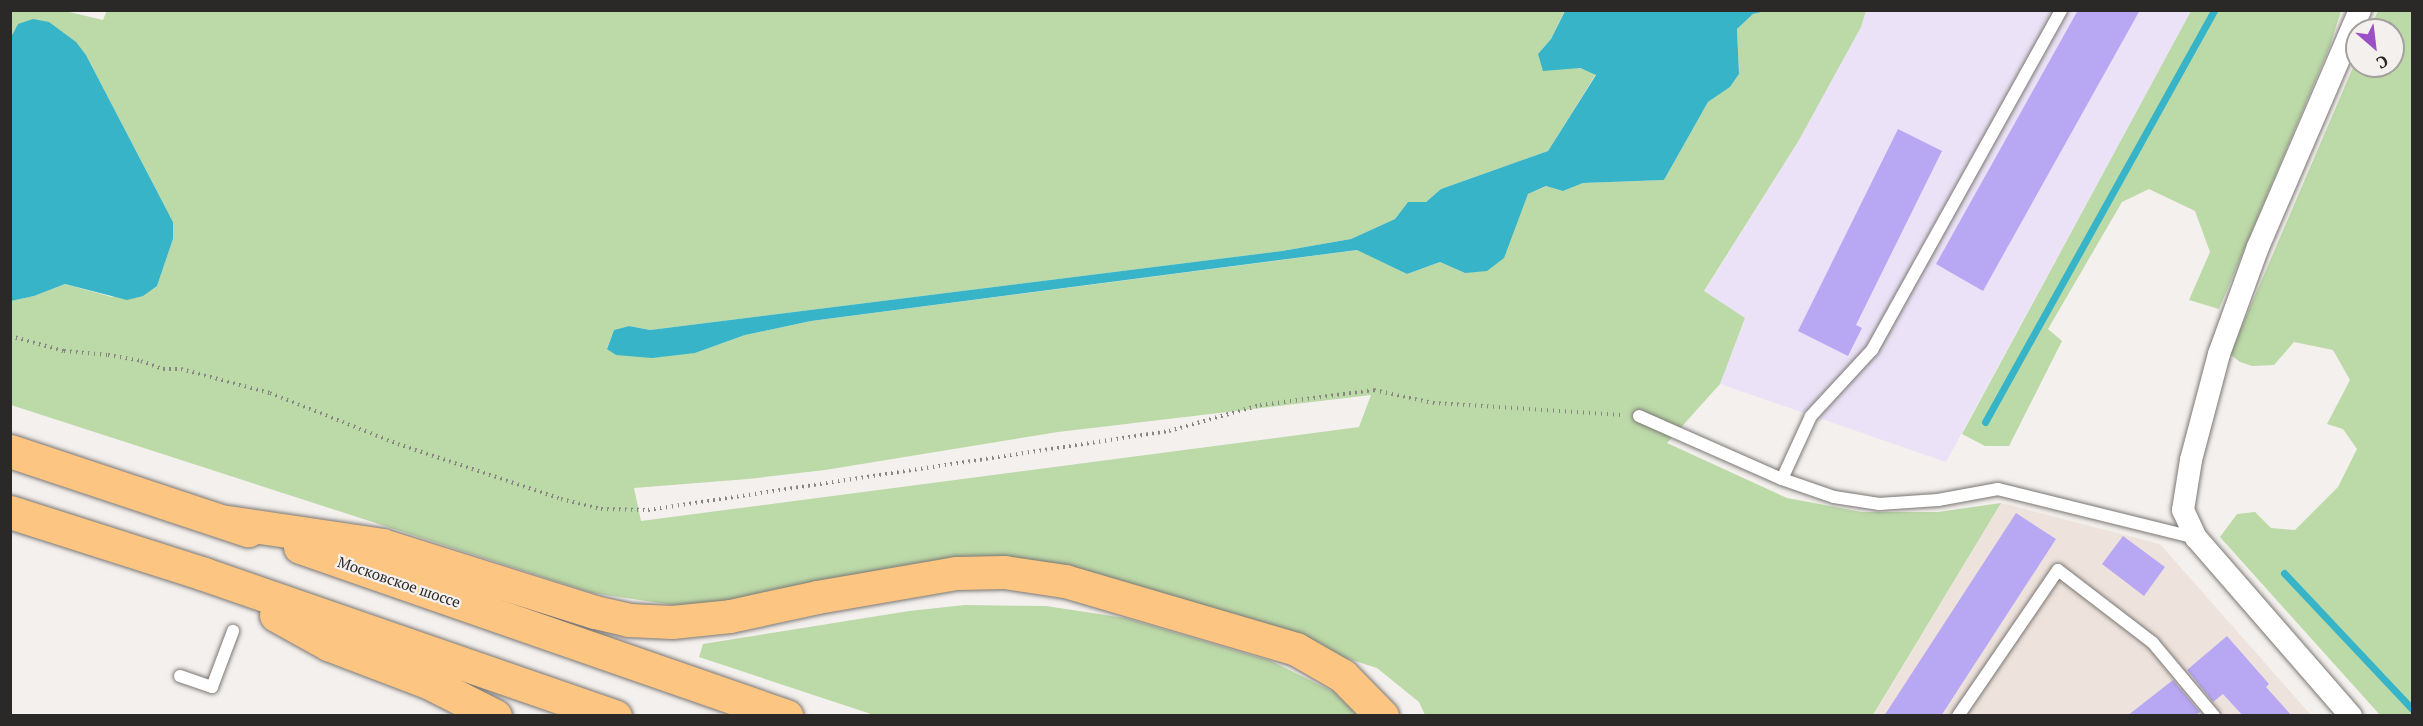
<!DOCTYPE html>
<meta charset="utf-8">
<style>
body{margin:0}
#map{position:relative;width:2423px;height:726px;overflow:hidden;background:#f4f0ed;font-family:"PT Serif",serif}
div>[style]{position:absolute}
.built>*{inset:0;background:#eee3dc}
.industrial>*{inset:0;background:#ece2f7}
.green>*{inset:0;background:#bcd9a8}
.water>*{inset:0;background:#37b4c7}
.stream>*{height:7px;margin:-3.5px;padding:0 3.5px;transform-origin:3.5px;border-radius:3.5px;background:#37b4c7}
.building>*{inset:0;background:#b8a8f4}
.path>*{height:4px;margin-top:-2px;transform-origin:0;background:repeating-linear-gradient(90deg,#898684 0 1.5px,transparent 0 6px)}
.roads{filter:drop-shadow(0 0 2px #7b7774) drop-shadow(0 0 2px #7b7774)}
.service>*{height:12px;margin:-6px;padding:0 6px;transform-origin:6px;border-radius:6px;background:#fff}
.minor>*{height:22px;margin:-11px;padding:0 11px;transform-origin:11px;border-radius:11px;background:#fff}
.trunk>*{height:33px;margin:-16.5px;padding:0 16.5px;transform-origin:16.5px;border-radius:16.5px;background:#fcc682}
span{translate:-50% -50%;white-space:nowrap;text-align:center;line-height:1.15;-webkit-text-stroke:4.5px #f4f0ed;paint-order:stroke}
.street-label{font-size:15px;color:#2b2928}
.frame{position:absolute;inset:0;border:12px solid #2b2928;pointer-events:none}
.north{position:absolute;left:2345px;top:18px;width:60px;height:60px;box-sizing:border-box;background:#f4f0ed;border:2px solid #a4a09e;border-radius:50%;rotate:152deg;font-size:16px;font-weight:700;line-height:24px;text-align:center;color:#2b2928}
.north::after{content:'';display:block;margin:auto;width:21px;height:27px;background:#9b51c4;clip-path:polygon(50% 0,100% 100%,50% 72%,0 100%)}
</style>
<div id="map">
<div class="built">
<div style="clip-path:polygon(2001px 503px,2160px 544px,2311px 715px,1873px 716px)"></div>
</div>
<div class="industrial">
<div style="clip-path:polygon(1866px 11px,2191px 11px,1946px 462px,1720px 384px,1745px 319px,1704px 292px,1799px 140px,1861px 27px)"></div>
</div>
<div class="green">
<div style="clip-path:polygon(evenodd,11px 10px,65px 11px,103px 20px,107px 10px,1565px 10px,1551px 39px,1538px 54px,1596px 74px,1548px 151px,1441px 189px,1426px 202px,1408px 202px,1395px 219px,1351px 239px,1282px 251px,650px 330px,629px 326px,614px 330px,607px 348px,616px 355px,695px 353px,745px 335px,811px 321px,1358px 250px,1407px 274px,1440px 262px,1465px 273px,1520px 213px,1528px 194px,1547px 186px,1563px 191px,1583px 183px,1664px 180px,1708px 102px,1730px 87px,1739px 74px,1737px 29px,1753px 14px,1765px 10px,1866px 11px,1861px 27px,1799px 140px,1704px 291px,1745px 318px,1720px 384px,1667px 443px,1787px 498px,1862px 512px,1938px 512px,2001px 503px,1873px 715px,1425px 715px,1419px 702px,1377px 668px,1064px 568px,694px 608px,592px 593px,11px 405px,11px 301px,34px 296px,65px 284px,112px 297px,157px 286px,173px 239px,173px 222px,86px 55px,18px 24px,11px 37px,11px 10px,1371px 395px,1359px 427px,641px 521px,634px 488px,748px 479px,825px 470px,1058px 432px,1371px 395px)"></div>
<div style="clip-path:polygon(2191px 11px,2341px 11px,2330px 46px,2219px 309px,2189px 300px,2210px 252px,2195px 211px,2149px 189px,2122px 202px,2048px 329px,2062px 341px,2009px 446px,1985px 446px,1962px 434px)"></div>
<div style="clip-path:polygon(2378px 11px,2412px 11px,2412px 715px,2380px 715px,2220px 537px,2237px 514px,2255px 512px,2271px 528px,2295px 530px,2338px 487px,2357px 449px,2343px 429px,2327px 424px,2350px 380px,2333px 350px,2294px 342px,2274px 365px,2252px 366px,2240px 362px,2230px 354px,2357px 58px,2357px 66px,2393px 66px,2393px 30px,2369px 30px)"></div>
<div style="clip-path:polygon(965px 605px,1046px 606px,1125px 618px,1271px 661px,1334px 692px,1357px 715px,874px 715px,699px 657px,703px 644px,909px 611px)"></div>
</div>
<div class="water">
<div style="clip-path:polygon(1565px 11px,1765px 11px,1753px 14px,1737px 29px,1739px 74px,1730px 87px,1708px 102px,1664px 180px,1583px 183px,1563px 191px,1546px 186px,1528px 194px,1504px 258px,1487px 271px,1465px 273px,1440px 262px,1407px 274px,1357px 250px,811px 321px,745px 335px,695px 353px,652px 358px,616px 355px,607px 349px,614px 330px,629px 326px,650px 330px,1282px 251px,1351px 239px,1395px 219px,1408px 202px,1426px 202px,1441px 189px,1548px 151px,1596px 75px,1580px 68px,1543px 71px,1538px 54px,1551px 39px)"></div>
<div style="clip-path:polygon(33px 19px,49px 22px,76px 42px,86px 55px,173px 222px,173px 239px,157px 286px,143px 296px,127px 300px,65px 284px,34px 296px,11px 301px,11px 37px,18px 24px)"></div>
</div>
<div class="stream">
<div style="left:1985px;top:422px;width:471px;rotate:-60.9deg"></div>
<div style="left:2284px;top:573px;width:187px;rotate:46.7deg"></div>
</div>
<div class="building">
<div style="clip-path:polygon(2078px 10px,2140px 10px,1983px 291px,1936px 264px)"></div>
<div style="clip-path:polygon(1898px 129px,1942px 151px,1856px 325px,1862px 328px,1848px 356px,1798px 331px)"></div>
<div style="clip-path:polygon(2016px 513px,2056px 539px,1941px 716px,1884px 716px)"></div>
<div style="clip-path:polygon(2123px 536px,2165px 567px,2144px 596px,2102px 564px)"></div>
<div style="clip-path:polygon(2227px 636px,2269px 684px,2266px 687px,2292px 716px,2243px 716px,2223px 694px,2213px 702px,2187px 670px)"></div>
<div style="clip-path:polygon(2173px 680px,2200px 712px,2195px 716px,2127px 716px)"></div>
</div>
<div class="path">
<div style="left:10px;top:336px;width:56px;rotate:15.5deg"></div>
<div style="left:64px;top:351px;width:44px;rotate:5.2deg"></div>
<div style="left:108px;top:355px;width:34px;rotate:10deg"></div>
<div style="left:141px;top:361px;width:23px;rotate:20deg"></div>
<div style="left:163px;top:369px;width:18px"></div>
<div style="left:181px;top:369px;width:92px;rotate:15.1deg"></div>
<div style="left:270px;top:393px;width:138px;rotate:21.7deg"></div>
<div style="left:398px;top:444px;width:172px;rotate:18.6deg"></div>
<div style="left:561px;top:499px;width:41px;rotate:14deg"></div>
<div style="left:601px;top:509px;width:47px;rotate:1.2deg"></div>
<div style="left:648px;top:510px;width:527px;rotate:-8.62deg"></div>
<div style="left:1169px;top:431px;width:95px;rotate:-15.9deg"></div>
<div style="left:1260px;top:405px;width:115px;rotate:-7.5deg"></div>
<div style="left:1374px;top:390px;width:60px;rotate:12.4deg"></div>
<div style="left:1433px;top:403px;width:190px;rotate:3.6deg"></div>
</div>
<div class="roads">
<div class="service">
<div style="left:1639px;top:416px;width:156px;rotate:23.8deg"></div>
<div style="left:1782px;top:479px;width:55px;rotate:19.1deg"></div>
<div style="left:1834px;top:497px;width:46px;rotate:8.8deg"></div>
<div style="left:1879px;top:504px;width:59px;rotate:-3.9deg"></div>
<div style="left:1938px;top:500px;width:61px;rotate:-10.4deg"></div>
<div style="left:1998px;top:489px;width:204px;rotate:13.9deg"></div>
<div style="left:1782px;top:479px;width:69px;rotate:-65.3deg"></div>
<div style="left:1811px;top:416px;width:90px;rotate:-47.3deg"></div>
<div style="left:1872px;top:350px;width:389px;rotate:-60.9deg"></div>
<div style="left:180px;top:676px;width:34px;rotate:19deg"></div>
<div style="left:212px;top:687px;width:60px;rotate:-69.4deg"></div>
<div style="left:1958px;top:716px;width:177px;rotate:-55.6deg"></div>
<div style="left:2058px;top:570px;width:120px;rotate:37.5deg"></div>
<div style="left:2153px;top:643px;width:95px;rotate:50.1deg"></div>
</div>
<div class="minor">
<div style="left:2351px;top:716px;width:236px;rotate:-131deg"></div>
<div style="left:2196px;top:538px;width:31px;rotate:-115deg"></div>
<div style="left:2183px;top:510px;width:51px;rotate:-80.9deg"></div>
<div style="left:2191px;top:460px;width:110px;rotate:-75.2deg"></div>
<div style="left:2219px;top:354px;width:114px;rotate:-70deg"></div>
<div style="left:2258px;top:247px;width:258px;rotate:-66.7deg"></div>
</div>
<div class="trunk">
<div style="left:10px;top:451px;width:251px;rotate:18.4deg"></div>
<div style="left:10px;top:512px;width:204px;rotate:17.7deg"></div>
<div style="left:204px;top:574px;width:435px;rotate:19.1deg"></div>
<div style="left:227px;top:522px;width:157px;rotate:8.4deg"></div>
<div style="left:382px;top:545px;width:223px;rotate:17.5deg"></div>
<div style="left:595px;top:612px;width:35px;rotate:13deg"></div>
<div style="left:629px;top:620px;width:43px;rotate:2.7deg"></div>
<div style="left:672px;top:622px;width:58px;rotate:-5.9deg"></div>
<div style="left:730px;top:616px;width:89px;rotate:-12.3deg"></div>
<div style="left:817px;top:597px;width:141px;rotate:-9.8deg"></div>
<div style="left:956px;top:573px;width:48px;rotate:-1.2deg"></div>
<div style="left:1004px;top:572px;width:62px;rotate:8.4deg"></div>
<div style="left:1065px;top:581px;width:241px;rotate:16.4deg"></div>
<div style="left:1296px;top:649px;width:54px;rotate:29.9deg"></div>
<div style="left:1343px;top:676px;width:56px;rotate:45.7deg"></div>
<div style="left:300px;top:547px;width:515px;rotate:19.17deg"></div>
<div style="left:276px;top:615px;width:60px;rotate:29.1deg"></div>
<div style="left:328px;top:644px;width:109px;rotate:20.9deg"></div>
<div style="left:430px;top:683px;width:73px;rotate:26.9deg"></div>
</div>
</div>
<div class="street-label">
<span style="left:399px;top:582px;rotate:19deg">Московское шоссе</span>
</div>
<div class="frame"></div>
<div class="north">С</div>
</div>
